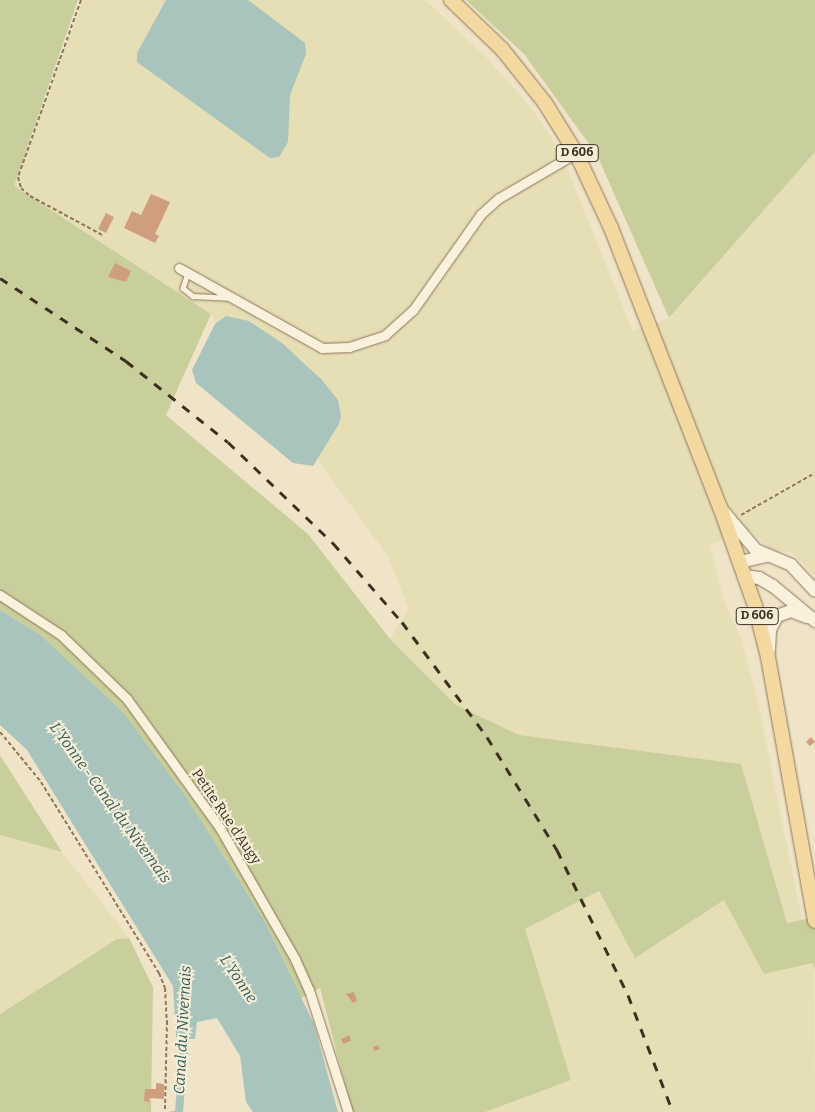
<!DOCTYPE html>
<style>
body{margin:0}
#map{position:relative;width:815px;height:1112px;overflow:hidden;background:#f0e4c8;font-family:Bitter,serif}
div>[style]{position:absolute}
.farmland>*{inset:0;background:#e6deb5}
.green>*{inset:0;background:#c9cf9b}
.water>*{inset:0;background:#a9c4bc}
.building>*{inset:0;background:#cf9f7d}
.path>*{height:2px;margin-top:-1px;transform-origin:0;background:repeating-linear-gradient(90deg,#8d765c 0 4px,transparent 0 6.5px)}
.roads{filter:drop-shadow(0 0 1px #8d765c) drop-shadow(0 0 1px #8d765c)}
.lane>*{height:4.5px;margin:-2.25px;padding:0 2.25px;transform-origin:2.25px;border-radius:2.25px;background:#faf1dc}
.street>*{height:9px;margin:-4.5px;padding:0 4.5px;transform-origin:4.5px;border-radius:4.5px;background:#faf1dc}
.secondary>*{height:12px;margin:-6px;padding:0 6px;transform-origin:6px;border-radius:6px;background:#faf1dc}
.primary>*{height:14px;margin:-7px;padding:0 7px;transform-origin:7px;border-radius:7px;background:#f3d9a0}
.rail>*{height:3px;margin-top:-1.5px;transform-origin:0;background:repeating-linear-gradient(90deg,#3d2e20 0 9px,transparent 0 18px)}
span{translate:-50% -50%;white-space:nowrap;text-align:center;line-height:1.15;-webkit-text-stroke:4px #f7eed8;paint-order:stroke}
.shield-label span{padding:1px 4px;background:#f7eed8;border:1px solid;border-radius:4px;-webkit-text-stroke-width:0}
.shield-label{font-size:12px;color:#3d2e20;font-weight:700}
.street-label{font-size:14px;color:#3d2e20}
.water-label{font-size:15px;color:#2f5d5a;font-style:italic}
</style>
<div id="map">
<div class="farmland">
<div style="clip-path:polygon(83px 0,425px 0,486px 57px,533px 110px,559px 149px,633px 331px,670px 318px,815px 152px,815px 576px,794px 554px,768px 548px,752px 532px,710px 544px,725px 604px,741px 638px,759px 706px,802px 920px,787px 923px,741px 764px,519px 735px,456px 705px,390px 639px,409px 609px,387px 555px,211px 314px,13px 186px)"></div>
<div style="clip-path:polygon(0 835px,62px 852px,129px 938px,117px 939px,0 1014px)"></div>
<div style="clip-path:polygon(599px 891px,635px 957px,725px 899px,764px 974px,814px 963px,815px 1112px,485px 1112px,570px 1080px,525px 929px)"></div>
</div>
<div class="green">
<div style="clip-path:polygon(0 0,78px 0,14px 186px,211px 314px,166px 415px,308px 534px,390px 639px,456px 705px,519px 735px,741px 764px,787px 923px,815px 917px,815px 970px,813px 963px,764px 974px,724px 900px,635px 958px,599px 891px,525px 929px,571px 1080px,485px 1112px,352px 1112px,320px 988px,301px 998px,264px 920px,215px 844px,39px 634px,0 610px)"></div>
<div style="clip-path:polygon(466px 0,815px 0,815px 152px,669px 318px,597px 155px,524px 54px)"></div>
<div style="clip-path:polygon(0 755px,62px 852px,0 835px)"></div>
<div style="clip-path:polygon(129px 938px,153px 987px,151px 1112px,0 1112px,0 1014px,117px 939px)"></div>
</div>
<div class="water">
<div style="clip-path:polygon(166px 0,248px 0,305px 43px,306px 54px,290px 95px,288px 142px,279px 157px,270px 158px,137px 62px,137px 53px)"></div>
<div style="clip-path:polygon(226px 316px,249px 321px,282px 343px,322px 380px,338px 400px,341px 416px,339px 424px,313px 466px,293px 463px,196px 383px,192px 370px,215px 324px)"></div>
<div style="clip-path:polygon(0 610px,39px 634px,122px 711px,186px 797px,264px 920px,314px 1024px,338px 1112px,253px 1112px,246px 1102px,240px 1056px,217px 1018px,197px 1022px,195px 1039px,189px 1039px,183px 1112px,168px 1112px,175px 1111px,181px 1038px,176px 1037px,173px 986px,27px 750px,0 725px)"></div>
</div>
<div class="building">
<div style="clip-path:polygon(151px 194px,170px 202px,155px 234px,159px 236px,155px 243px,124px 228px,132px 211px,141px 215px)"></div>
<div style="clip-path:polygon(106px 213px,114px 217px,106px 233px,98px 229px)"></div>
<div style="clip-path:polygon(115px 263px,131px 271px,126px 282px,108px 277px)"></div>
<div style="clip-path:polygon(811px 737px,815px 742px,810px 746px,806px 742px)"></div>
<div style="clip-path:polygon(354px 992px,357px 1001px,353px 1003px,346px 994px)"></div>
<div style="clip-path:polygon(349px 1035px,351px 1041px,343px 1044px,341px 1039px)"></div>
<div style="clip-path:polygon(378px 1045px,380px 1049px,374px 1051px,373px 1047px)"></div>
<div style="clip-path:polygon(156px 1083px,164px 1084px,164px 1099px,149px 1098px,149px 1102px,144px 1101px,145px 1089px,156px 1089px)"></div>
</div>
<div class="path">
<div style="left:81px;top:0;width:188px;rotate:109.6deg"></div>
<div style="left:18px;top:177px;width:11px;rotate:75deg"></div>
<div style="left:21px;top:188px;width:12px;rotate:42deg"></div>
<div style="left:30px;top:196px;width:84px;rotate:28.4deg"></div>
<div style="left:741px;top:515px;width:85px;rotate:-29.6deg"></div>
<div style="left:0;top:732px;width:65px;rotate:50.6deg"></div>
<div style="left:41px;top:782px;width:225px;rotate:58.3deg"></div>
<div style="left:159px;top:973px;width:16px;rotate:68deg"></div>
<div style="left:165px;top:988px;width:33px;rotate:87deg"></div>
<div style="left:167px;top:1021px;width:91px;rotate:91.3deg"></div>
</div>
<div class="roads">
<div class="lane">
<div style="left:188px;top:273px;width:16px;rotate:108deg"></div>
<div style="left:183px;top:288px;width:13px;rotate:39deg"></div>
<div style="left:193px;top:296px;width:35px;rotate:3deg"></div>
</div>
<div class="street">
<div style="left:179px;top:268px;width:164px;rotate:29.2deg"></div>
<div style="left:322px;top:348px;width:27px;rotate:-2deg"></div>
<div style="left:349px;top:347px;width:38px;rotate:-18deg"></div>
<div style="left:385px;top:335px;width:38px;rotate:-42deg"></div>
<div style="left:413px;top:310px;width:118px;rotate:-54.7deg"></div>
<div style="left:481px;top:214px;width:24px;rotate:-42deg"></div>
<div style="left:499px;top:198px;width:89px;rotate:-30.3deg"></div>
<div style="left:0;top:595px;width:73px;rotate:33.3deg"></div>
<div style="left:61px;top:635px;width:92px;rotate:44.1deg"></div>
<div style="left:127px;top:699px;width:159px;rotate:54.2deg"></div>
<div style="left:220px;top:828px;width:151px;rotate:60.2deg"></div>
<div style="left:295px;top:959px;width:34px;rotate:66deg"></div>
<div style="left:309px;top:990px;width:128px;rotate:72.3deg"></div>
</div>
<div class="secondary">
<div style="left:723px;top:511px;width:51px;rotate:49.8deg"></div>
<div style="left:756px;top:550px;width:38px;rotate:23deg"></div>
<div style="left:791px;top:565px;width:35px;rotate:47deg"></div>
<div style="left:740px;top:562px;width:27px;rotate:-13deg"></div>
<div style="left:745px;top:576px;width:14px;rotate:8deg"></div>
<div style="left:759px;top:578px;width:16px;rotate:30deg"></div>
<div style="left:773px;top:586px;width:55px;rotate:39.8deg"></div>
<div style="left:769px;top:650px;width:20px;rotate:-87deg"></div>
<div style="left:770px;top:630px;width:16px;rotate:-63deg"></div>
<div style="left:777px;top:616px;width:15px;rotate:-20deg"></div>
<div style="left:791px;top:611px;width:17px;rotate:21deg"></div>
</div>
<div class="primary">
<div style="left:451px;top:0;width:71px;rotate:43.9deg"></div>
<div style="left:502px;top:49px;width:69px;rotate:51.5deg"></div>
<div style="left:545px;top:103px;width:59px;rotate:58.2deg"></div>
<div style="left:576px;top:153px;width:83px;rotate:65deg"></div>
<div style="left:611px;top:228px;width:300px;rotate:68.7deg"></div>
<div style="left:720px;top:507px;width:105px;rotate:70.5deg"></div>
<div style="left:755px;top:606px;width:53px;rotate:75.7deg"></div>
<div style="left:768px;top:657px;width:268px;rotate:79.9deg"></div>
</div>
</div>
<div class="rail">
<div style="left:0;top:278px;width:151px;rotate:33.4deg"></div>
<div style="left:126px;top:361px;width:130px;rotate:38.5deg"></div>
<div style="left:228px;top:442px;width:146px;rotate:43.9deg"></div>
<div style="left:333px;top:543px;width:105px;rotate:48.9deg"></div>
<div style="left:402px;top:622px;width:143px;rotate:53.5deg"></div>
<div style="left:487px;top:737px;width:133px;rotate:58.2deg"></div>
<div style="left:557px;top:850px;width:161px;rotate:63.9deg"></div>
<div style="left:628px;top:995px;width:125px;rotate:69deg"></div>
</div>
<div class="shield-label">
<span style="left:577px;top:153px">D 606</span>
<span style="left:757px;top:616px">D 606</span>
</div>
<div class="street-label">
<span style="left:226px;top:817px;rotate:56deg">Petite Rue d'Augy</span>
</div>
<div class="water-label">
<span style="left:110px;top:803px;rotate:54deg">L'Yonne - Canal du Nivernais</span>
<span style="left:238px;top:979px;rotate:56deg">L'Yonne</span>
<span style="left:183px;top:1030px;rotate:-87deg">Canal du Nivernais</span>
</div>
</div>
